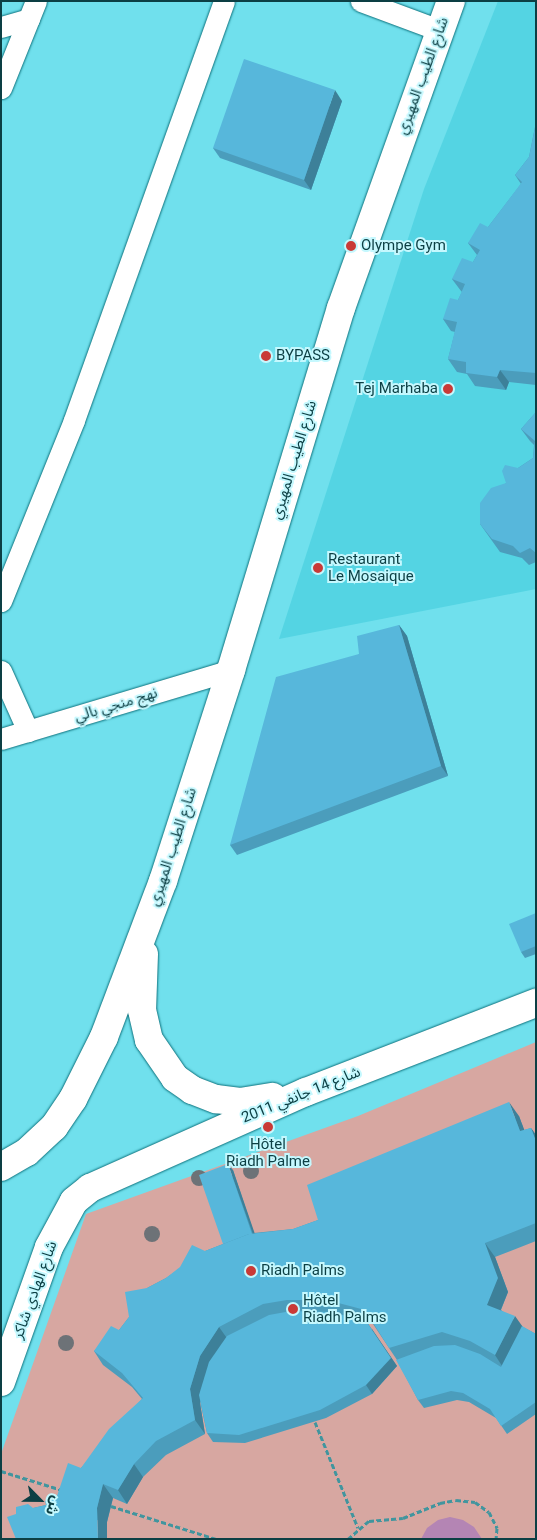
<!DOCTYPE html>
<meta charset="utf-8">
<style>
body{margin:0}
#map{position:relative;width:537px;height:1540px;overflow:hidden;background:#70e0ed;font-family:Roboto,"Noto Sans Arabic",sans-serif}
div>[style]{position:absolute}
.built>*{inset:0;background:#54d4e3}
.green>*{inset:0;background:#d7a7a1}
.water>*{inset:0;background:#b485b4}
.path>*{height:3px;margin-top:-1.5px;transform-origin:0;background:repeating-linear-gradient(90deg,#41959e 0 5px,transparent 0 7.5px)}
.roads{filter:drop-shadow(0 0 1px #0d717c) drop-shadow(0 0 1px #0d717c)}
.minor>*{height:21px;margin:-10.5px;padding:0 10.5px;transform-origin:10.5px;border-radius:10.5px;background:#fff}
.primary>*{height:28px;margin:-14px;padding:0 14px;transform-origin:14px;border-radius:14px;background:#fff}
.trees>*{width:16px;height:16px;margin:-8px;border-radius:50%;background:#6d7277}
.wall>*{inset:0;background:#4b9dbc}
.shaded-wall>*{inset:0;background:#3d8099}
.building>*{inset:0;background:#57b7db}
.dots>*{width:14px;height:14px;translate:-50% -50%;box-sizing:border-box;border:2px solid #c5f8fe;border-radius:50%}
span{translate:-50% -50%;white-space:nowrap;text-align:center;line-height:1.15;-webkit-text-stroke:4px #c5f8fe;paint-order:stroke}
.street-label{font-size:15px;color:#0c3f44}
.poi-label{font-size:15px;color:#0c3f44}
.left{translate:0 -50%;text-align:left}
.right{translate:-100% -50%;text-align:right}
.frame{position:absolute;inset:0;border:2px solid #0c3f44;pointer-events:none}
.north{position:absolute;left:15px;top:1475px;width:50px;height:50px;-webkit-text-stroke:4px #c5f8fe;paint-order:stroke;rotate:113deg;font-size:14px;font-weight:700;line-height:20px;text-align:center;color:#0c3f44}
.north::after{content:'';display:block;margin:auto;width:18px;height:22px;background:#0c3f44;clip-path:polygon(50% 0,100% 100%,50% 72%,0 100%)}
</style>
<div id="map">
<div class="built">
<div style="clip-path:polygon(498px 1px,536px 1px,536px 589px,279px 639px,424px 189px)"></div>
</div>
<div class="green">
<div style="clip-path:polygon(536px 1042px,536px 1539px,1px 1539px,1px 1454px,86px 1214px,358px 1116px)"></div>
</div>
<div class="water">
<div style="clip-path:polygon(450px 1517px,463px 1520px,474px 1527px,482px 1539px,421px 1539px,427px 1528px,438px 1520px)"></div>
</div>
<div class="path">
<div style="left:315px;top:1422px;width:114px;rotate:67.9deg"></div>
<div style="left:1px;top:1471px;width:64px;rotate:17.3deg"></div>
<div style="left:111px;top:1506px;width:110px;rotate:17.4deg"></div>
<div style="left:348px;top:1539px;width:28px;rotate:-41deg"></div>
<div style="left:369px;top:1521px;width:34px;rotate:-5deg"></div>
<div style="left:403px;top:1518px;width:40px;rotate:-22deg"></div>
<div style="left:440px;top:1503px;width:16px;rotate:-11deg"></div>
<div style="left:456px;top:1500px;width:19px;rotate:6deg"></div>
<div style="left:475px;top:1502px;width:17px;rotate:36deg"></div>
<div style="left:489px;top:1512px;width:18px;rotate:63deg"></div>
<div style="left:497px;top:1528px;width:11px;rotate:95deg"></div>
</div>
<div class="roads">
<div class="minor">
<div style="left:361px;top:1px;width:83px;rotate:20.4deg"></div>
<div style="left:1px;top:27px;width:29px;rotate:-16deg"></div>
<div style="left:1px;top:88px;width:94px;rotate:-68.1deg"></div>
<div style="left:1px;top:601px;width:195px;rotate:-68deg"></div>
<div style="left:74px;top:420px;width:445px;rotate:-70.3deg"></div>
<div style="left:1px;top:671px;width:66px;rotate:65.8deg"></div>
<div style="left:1px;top:739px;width:240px;rotate:-16.7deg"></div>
</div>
<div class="primary">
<div style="left:144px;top:954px;width:56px;rotate:92deg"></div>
<div style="left:142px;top:1010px;width:31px;rotate:77deg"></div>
<div style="left:149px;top:1040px;width:46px;rotate:55.6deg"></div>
<div style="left:175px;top:1078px;width:21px;rotate:35deg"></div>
<div style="left:192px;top:1090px;width:26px;rotate:21deg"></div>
<div style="left:216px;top:1099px;width:24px;rotate:7deg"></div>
<div style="left:240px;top:1102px;width:33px;rotate:-9deg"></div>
<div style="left:1px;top:1167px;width:30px;rotate:-30deg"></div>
<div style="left:27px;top:1152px;width:37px;rotate:-43deg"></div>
<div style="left:54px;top:1127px;width:34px;rotate:-56deg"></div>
<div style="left:73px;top:1099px;width:69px;rotate:-63.4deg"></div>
<div style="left:104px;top:1037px;width:167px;rotate:-69.3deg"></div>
<div style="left:163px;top:881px;width:222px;rotate:-72.1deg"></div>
<div style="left:231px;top:670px;width:378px;rotate:-73.1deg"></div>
<div style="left:341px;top:308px;width:326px;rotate:-70.3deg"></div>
<div style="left:1px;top:1382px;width:143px;rotate:-70.4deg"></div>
<div style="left:49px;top:1247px;width:52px;rotate:-61.5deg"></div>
<div style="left:74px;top:1201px;width:21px;rotate:-39deg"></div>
<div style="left:90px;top:1188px;width:236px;rotate:-24deg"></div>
<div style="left:306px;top:1092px;width:247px;rotate:-21.2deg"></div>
</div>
</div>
<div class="trees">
<div style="left:251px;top:1171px"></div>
<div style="left:199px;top:1178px"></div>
<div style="left:152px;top:1234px"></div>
<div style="left:66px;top:1343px"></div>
</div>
<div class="wall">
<div style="clip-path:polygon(342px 101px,311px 190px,220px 158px,213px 148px)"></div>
<div style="clip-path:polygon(536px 122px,536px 385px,509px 382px,506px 390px,475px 386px,467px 374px,457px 372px,448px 359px,455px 332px,451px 331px,443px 319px,458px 300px,462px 292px,461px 291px,452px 279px,473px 262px,477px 255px,468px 243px,488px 227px,521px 184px,515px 175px,529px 157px)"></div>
<div style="clip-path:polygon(536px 412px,536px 562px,529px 565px,522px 558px,500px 552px,480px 524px,506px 483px,518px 468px,533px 458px,534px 445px,530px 441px,521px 429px)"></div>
<div style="clip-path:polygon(399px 625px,407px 636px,448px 776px,237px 855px,230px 845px,359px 654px)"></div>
<div style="clip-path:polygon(536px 913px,536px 954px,525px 958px,521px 952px)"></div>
<div style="clip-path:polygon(519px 1116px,524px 1130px,531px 1128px,536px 1135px,536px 1241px,495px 1257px,508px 1292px,501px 1310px,523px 1327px,536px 1334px,536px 1414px,507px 1434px,496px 1418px,469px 1402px,457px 1400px,424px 1408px,418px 1400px,397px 1360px,373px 1324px,367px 1322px,397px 1366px,372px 1394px,326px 1418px,245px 1443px,213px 1442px,207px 1433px,200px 1401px,200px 1403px,205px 1434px,166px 1455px,143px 1477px,127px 1504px,113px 1498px,107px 1522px,33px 1508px,46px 1505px,56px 1499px,81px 1468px,142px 1399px,132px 1387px,103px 1365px,94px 1351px,119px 1330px,129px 1317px,147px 1288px,166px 1278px,205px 1251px,223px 1244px,233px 1170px,254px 1233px,293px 1229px,318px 1220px)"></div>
</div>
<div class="shaded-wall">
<div style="clip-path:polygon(335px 90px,342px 101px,311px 190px,304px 180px)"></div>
<div style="clip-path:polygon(500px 370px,509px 382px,506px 390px,497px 377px)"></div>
<div style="clip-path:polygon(399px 625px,407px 636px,448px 776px,441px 766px)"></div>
<div style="clip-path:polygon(509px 1102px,519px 1116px,530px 1145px,520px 1131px)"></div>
<div style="clip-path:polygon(531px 1128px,536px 1135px,536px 1142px)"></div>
<div style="clip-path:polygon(228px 1164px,233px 1170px,258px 1243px,254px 1237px)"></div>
<div style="clip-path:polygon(485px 1243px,495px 1257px,508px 1292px,497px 1319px,487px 1305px)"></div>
<div style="clip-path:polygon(515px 1316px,525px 1330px,504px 1369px,495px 1355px)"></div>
<div style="clip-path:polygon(219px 1327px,229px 1341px,210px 1370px,200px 1403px,205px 1434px,195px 1420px,190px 1389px,200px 1356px)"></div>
<div style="clip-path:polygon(372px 1329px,397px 1366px,372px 1394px,366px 1385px)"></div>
<div style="clip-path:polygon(134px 1464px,143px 1477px,127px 1504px,118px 1490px)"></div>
<div style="clip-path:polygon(103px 1484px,113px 1498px,107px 1522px,107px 1539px,98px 1539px,97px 1508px)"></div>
</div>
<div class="building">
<div style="clip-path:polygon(244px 59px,335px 90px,304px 180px,213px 148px)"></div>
<div style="clip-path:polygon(536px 122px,536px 373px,500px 370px,497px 377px,466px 373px,466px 362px,448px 359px,457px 322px,443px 319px,450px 298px,458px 300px,465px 284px,452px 279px,462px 258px,473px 262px,480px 250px,468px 243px,480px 223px,488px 227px,522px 182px,515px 175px,529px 157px)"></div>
<div style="clip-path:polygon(536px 412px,536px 553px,530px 548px,520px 553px,513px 546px,492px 539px,480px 524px,480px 503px,491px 488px,506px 483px,502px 471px,505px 465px,518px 468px,533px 458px,535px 441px,521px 429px)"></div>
<div style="clip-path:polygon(399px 625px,441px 766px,230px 845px,276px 677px,359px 654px,357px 636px)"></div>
<div style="clip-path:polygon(536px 913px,536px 946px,521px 952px,509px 924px)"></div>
<div style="clip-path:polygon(509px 1102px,520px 1131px,531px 1128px,536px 1141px,536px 1223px,485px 1243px,498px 1278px,487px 1305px,515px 1316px,495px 1355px,470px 1341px,442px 1332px,389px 1348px,365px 1310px,327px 1300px,287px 1300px,263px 1304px,219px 1327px,200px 1356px,190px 1389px,195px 1420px,156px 1441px,134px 1464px,118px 1490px,103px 1484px,97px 1508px,98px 1539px,16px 1539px,7px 1517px,16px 1514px,16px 1507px,28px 1504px,33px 1508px,46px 1505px,45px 1501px,56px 1499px,68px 1463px,81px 1468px,109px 1429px,143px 1398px,122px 1373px,94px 1351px,111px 1326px,119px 1330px,129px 1317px,125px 1292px,147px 1288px,166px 1278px,180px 1267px,192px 1245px,205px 1251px,249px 1234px,293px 1229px,318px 1220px,307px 1185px)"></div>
<div style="clip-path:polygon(228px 1164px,252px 1234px,249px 1234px,223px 1244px,199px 1175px)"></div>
<div style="clip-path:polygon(291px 1311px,331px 1312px,366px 1321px,391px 1358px,366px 1385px,320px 1410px,239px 1435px,207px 1433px,199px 1395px,209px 1362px,227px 1336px,269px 1315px)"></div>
<div style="clip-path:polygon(522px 1326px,536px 1334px,536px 1402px,501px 1426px,490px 1409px,463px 1393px,451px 1391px,418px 1400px,396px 1360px,434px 1346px,455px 1345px,480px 1354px,501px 1367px)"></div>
</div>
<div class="dots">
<div style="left:351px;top:246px;background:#c93a37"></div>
<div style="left:266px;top:356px;background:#c93a37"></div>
<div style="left:448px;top:389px;background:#c93a37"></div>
<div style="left:318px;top:568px;background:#c93a37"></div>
<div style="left:268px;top:1127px;background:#c93a37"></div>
<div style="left:251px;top:1271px;background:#c93a37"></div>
<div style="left:293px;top:1309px;background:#c93a37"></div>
</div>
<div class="street-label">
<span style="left:423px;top:76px;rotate:-70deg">شارع الطيب المهيري</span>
<span style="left:294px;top:460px;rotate:-73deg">شارع الطيب المهيري</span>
<span style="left:116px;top:705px;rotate:-17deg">نهج منجي بالي</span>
<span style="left:173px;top:847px;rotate:-72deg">شارع الطيب المهيري</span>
<span style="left:301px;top:1095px;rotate:-22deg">شارع 14 جانفي 2011</span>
<span style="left:35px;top:1290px;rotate:-70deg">شارع الهادي شاكر</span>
</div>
<div class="poi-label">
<span class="left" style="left:361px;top:246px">Olympe Gym</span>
<span class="left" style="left:276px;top:356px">BYPASS</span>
<span class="right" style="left:438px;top:389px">Tej Marhaba</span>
<span class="left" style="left:328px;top:568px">Restaurant<br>Le Mosaique</span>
<span style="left:268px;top:1153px">Hôtel<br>Riadh Palme</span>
<span class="left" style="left:261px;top:1271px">Riadh Palms</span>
<span class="left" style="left:303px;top:1309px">Hôtel<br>Riadh Palms</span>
</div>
<div class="frame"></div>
<div class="north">ش</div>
</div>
